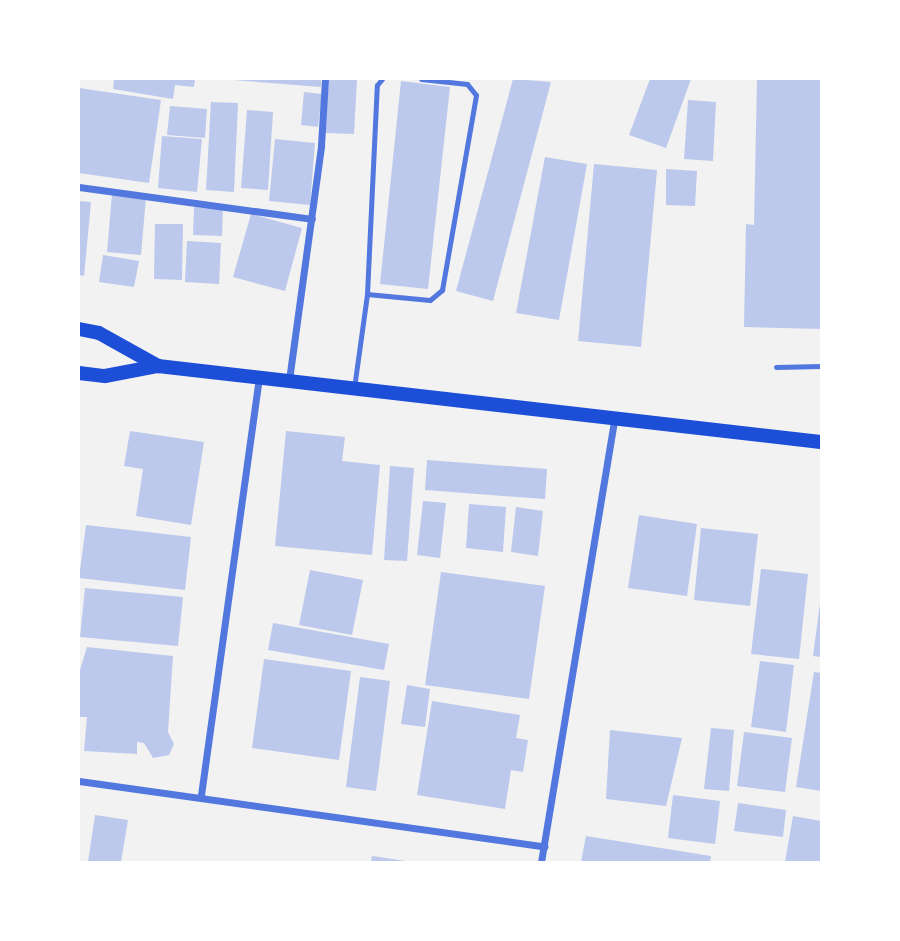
<!DOCTYPE html>
<style>
body{margin:0}
#map{position:relative;width:900px;height:941px;overflow:hidden;background:#f2f2f2;font-family:Cabin,sans-serif}
div>[style]{position:absolute}
.building>*{inset:0;background:#bdc9ec}
.service>*{height:5px;margin:-2.5px;padding:0 2.5px;transform-origin:2.5px;border-radius:2.5px;background:#5277de}
.minor>*{height:7px;margin:-3.5px;padding:0 3.5px;transform-origin:3.5px;border-radius:3.5px;background:#5277de}
.secondary>*{height:14px;margin:-7px;padding:0 7px;transform-origin:7px;border-radius:7px;background:#1d4ed8}
span{translate:-50% -50%;white-space:nowrap;text-align:center;line-height:1.15;-webkit-text-stroke:5px #fff;paint-order:stroke}
.frame{position:absolute;inset:0;border:80px solid #fff;pointer-events:none}
</style>
<div id="map">
<div class="building">
<div style="clip-path:polygon(114px 79px,195px 79px,194px 87px,175px 85px,173px 99px,113px 89px)"></div>
<div style="clip-path:polygon(220px 79px,321px 79px,321px 87px)"></div>
<div style="clip-path:polygon(329px 79px,357px 79px,354px 134px,325px 133px)"></div>
<div style="clip-path:polygon(513px 79px,551px 82px,493px 301px,456px 291px)"></div>
<div style="clip-path:polygon(650px 79px,691px 79px,666px 148px,629px 135px)"></div>
<div style="clip-path:polygon(757px 79px,821px 79px,821px 329px,744px 327px,746px 224px,754px 225px)"></div>
<div style="clip-path:polygon(401px 81px,450px 87px,428px 289px,380px 284px)"></div>
<div style="clip-path:polygon(79px 88px,161px 100px,149px 183px,79px 173px)"></div>
<div style="clip-path:polygon(304px 92px,322px 94px,318px 127px,301px 125px)"></div>
<div style="clip-path:polygon(688px 100px,716px 102px,713px 161px,684px 159px)"></div>
<div style="clip-path:polygon(211px 102px,238px 103px,234px 192px,206px 190px)"></div>
<div style="clip-path:polygon(170px 106px,207px 109px,205px 138px,167px 135px)"></div>
<div style="clip-path:polygon(247px 110px,273px 112px,268px 190px,241px 188px)"></div>
<div style="clip-path:polygon(162px 136px,202px 139px,197px 192px,158px 188px)"></div>
<div style="clip-path:polygon(275px 139px,315px 143px,310px 205px,269px 201px)"></div>
<div style="clip-path:polygon(545px 157px,587px 164px,559px 320px,516px 313px)"></div>
<div style="clip-path:polygon(594px 164px,657px 170px,641px 347px,578px 341px)"></div>
<div style="clip-path:polygon(666px 169px,697px 171px,695px 206px,666px 205px)"></div>
<div style="clip-path:polygon(112px 194px,146px 197px,141px 255px,107px 252px)"></div>
<div style="clip-path:polygon(79px 201px,91px 202px,84px 276px,79px 275px)"></div>
<div style="clip-path:polygon(194px 207px,223px 208px,222px 236px,193px 235px)"></div>
<div style="clip-path:polygon(251px 214px,302px 228px,285px 291px,233px 277px)"></div>
<div style="clip-path:polygon(155px 224px,183px 224px,182px 280px,154px 279px)"></div>
<div style="clip-path:polygon(187px 241px,221px 243px,219px 284px,185px 282px)"></div>
<div style="clip-path:polygon(103px 255px,139px 261px,134px 287px,99px 282px)"></div>
<div style="clip-path:polygon(130px 431px,204px 442px,191px 525px,136px 516px,143px 469px,124px 466px)"></div>
<div style="clip-path:polygon(286px 431px,345px 437px,342px 461px,380px 465px,372px 555px,275px 546px)"></div>
<div style="clip-path:polygon(427px 460px,547px 469px,545px 499px,425px 490px)"></div>
<div style="clip-path:polygon(390px 466px,414px 468px,407px 561px,384px 560px)"></div>
<div style="clip-path:polygon(423px 501px,446px 503px,440px 558px,417px 555px)"></div>
<div style="clip-path:polygon(469px 504px,506px 507px,503px 552px,466px 548px)"></div>
<div style="clip-path:polygon(516px 507px,543px 511px,538px 556px,511px 552px)"></div>
<div style="clip-path:polygon(639px 515px,697px 524px,687px 596px,628px 588px)"></div>
<div style="clip-path:polygon(86px 525px,191px 537px,185px 590px,79px 578px)"></div>
<div style="clip-path:polygon(701px 528px,758px 534px,750px 606px,694px 600px)"></div>
<div style="clip-path:polygon(761px 569px,808px 574px,799px 659px,751px 654px)"></div>
<div style="clip-path:polygon(310px 570px,363px 580px,352px 635px,299px 625px)"></div>
<div style="clip-path:polygon(441px 572px,545px 586px,529px 699px,425px 685px)"></div>
<div style="clip-path:polygon(85px 588px,183px 597px,178px 646px,80px 637px)"></div>
<div style="clip-path:polygon(820px 603px,821px 603px,821px 657px,813px 656px)"></div>
<div style="clip-path:polygon(273px 623px,389px 644px,384px 670px,268px 650px)"></div>
<div style="clip-path:polygon(87px 647px,173px 656px,168px 732px,174px 744px,169px 755px,153px 758px,144px 743px,137px 742px,137px 754px,84px 751px,87px 717px,80px 717px,79px 673px)"></div>
<div style="clip-path:polygon(264px 659px,351px 671px,339px 760px,252px 748px)"></div>
<div style="clip-path:polygon(760px 661px,794px 665px,786px 732px,751px 727px)"></div>
<div style="clip-path:polygon(814px 672px,821px 673px,821px 791px,796px 787px)"></div>
<div style="clip-path:polygon(360px 677px,390px 681px,376px 791px,346px 787px)"></div>
<div style="clip-path:polygon(407px 685px,430px 689px,425px 727px,401px 724px)"></div>
<div style="clip-path:polygon(432px 701px,520px 715px,516px 738px,528px 740px,523px 772px,511px 770px,505px 809px,417px 795px)"></div>
<div style="clip-path:polygon(711px 728px,734px 730px,729px 791px,704px 789px)"></div>
<div style="clip-path:polygon(610px 730px,682px 738px,666px 806px,606px 799px)"></div>
<div style="clip-path:polygon(744px 732px,792px 738px,785px 792px,737px 786px)"></div>
<div style="clip-path:polygon(673px 795px,720px 801px,715px 844px,668px 838px)"></div>
<div style="clip-path:polygon(738px 803px,786px 810px,783px 837px,734px 831px)"></div>
<div style="clip-path:polygon(95px 815px,128px 820px,121px 862px,88px 862px)"></div>
<div style="clip-path:polygon(793px 816px,821px 821px,821px 862px,785px 862px)"></div>
<div style="clip-path:polygon(586px 836px,711px 856px,710px 862px,581px 862px)"></div>
<div style="clip-path:polygon(372px 856px,406px 861px,406px 862px,371px 862px)"></div>
</div>
<div class="service">
<div style="left:367px;top:294px;width:63px;rotate:5.4deg"></div>
<div style="left:430px;top:300px;width:16px;rotate:-40deg"></div>
<div style="left:442px;top:290px;width:198px;rotate:-80.1deg"></div>
<div style="left:476px;top:95px;width:14px;rotate:-129deg"></div>
<div style="left:467px;top:84px;width:46px;rotate:-173.8deg"></div>
<div style="left:776px;top:367px;width:45px;rotate:-1.3deg"></div>
<div style="left:354px;top:388px;width:95px;rotate:-82.1deg"></div>
<div style="left:367px;top:294px;width:209px;rotate:-87.3deg"></div>
<div style="left:377px;top:85px;width:8px;rotate:-50deg"></div>
</div>
<div class="minor">
<div style="left:79px;top:187px;width:235px;rotate:7.8deg"></div>
<div style="left:289px;top:380px;width:237px;rotate:-82.2deg"></div>
<div style="left:321px;top:145px;width:66px;rotate:-86.5deg"></div>
<div style="left:79px;top:781px;width:470px;rotate:8deg"></div>
<div style="left:201px;top:795px;width:421px;rotate:-82.1deg"></div>
<div style="left:541px;top:862px;width:448px;rotate:-80.6deg"></div>
</div>
<div class="secondary">
<div style="left:79px;top:329px;width:20px;rotate:11deg"></div>
<div style="left:99px;top:333px;width:68px;rotate:29.2deg"></div>
<div style="left:79px;top:373px;width:26px;rotate:7deg"></div>
<div style="left:105px;top:376px;width:54px;rotate:-10.7deg"></div>
<div style="left:158px;top:366px;width:667px;rotate:6.54deg"></div>
</div>
<div class="frame"></div>
</div>
